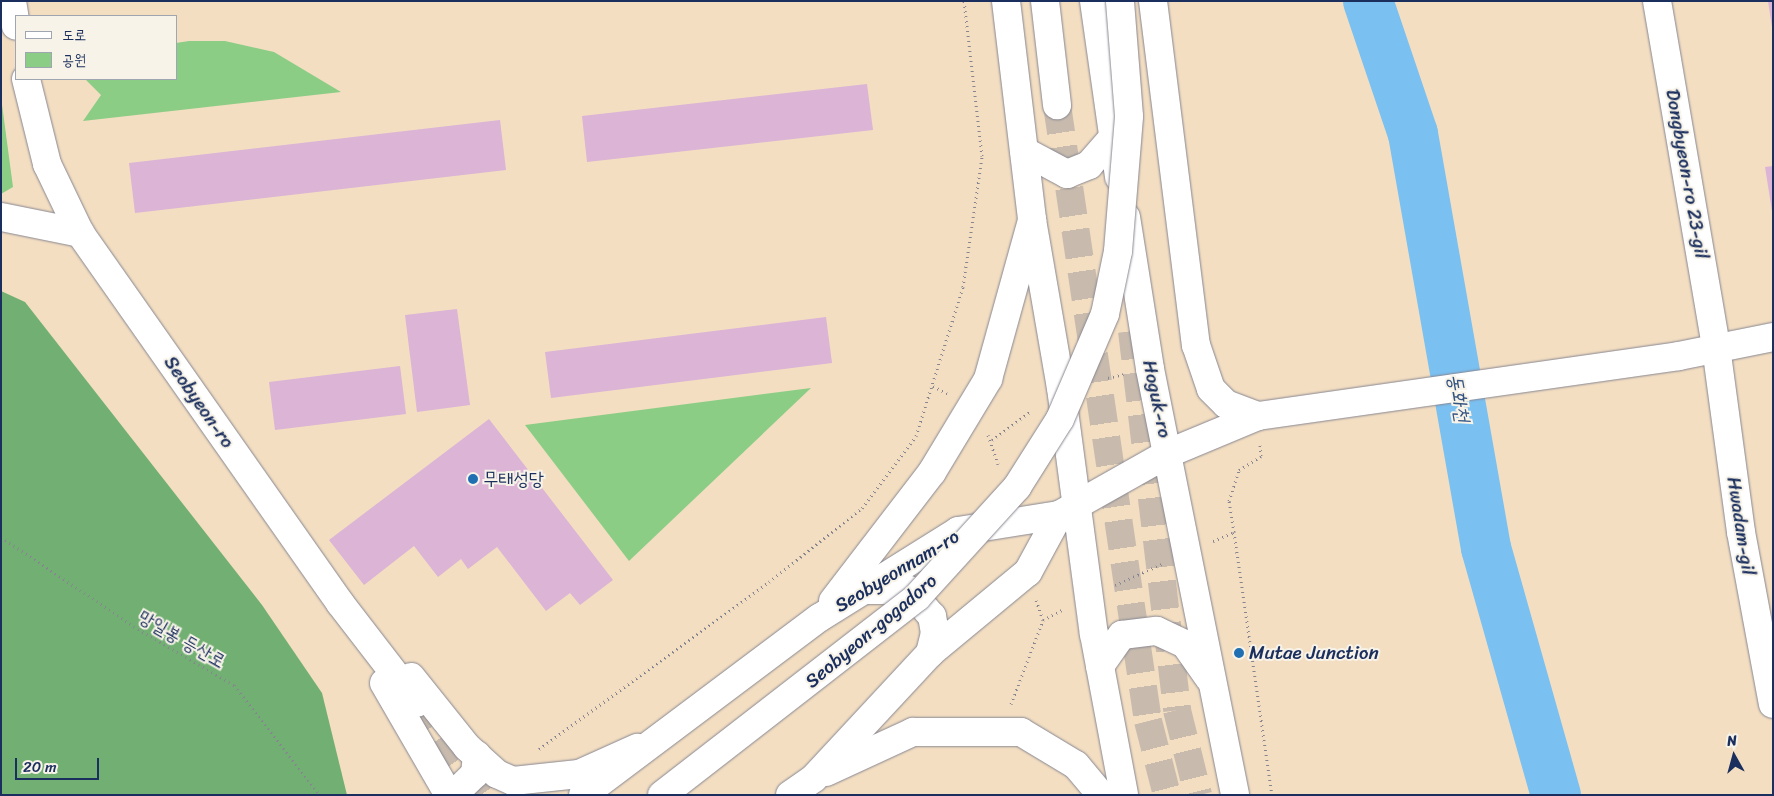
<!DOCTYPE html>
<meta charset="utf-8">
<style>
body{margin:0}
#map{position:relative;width:1774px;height:796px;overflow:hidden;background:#f3dec2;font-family:Sriracha,"Poor Story",sans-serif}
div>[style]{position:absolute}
.green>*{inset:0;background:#8ccd85}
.forest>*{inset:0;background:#71b072}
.river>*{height:50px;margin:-25px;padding:0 25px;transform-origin:25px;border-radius:25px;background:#7ac0f1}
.building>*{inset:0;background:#dbb4d6}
.tertiary-tunnel>*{height:28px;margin-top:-14px;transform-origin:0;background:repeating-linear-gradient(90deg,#c8bbae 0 28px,transparent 0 42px)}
.secondary-tunnel>*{height:28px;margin-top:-14px;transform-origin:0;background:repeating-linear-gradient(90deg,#c8bbae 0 28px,transparent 0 42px)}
.path>*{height:3px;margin-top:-1.5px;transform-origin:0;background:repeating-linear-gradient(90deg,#878690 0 1px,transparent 0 5px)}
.roads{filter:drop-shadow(0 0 1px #878690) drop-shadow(0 0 1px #878690)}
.minor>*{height:28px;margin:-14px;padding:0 14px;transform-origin:14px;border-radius:14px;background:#fff}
.tertiary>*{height:28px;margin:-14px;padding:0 14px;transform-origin:14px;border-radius:14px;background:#fff}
.secondary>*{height:28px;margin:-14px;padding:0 14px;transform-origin:14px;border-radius:14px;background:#fff}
.trunk>*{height:28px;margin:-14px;padding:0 14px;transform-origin:14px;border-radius:14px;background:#fff}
.bridges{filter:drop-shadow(0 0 1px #878690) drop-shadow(0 0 1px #878690)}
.trunk-bridge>*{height:28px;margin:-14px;padding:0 14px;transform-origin:14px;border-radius:14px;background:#fff}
.dots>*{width:14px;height:14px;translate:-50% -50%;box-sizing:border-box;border:2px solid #f7f3e8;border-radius:50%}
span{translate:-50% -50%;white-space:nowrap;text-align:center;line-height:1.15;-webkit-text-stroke:4px #f7f3e8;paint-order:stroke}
.street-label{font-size:19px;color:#1b2f5e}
.poi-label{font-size:19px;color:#1b2f5e}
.left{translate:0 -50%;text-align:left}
.water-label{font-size:20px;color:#335383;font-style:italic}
.frame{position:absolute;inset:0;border:2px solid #1b2f5e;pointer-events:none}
.legend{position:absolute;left:15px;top:15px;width:162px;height:65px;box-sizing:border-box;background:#f7f3e8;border:1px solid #9fa5b1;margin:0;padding:6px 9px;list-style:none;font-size:15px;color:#1b2f5e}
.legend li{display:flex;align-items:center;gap:10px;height:25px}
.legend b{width:25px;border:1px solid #9fa5b1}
.north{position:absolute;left:1709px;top:731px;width:50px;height:50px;-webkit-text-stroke:4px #f7f3e8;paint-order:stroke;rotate:353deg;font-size:14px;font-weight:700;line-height:20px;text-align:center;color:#1b2f5e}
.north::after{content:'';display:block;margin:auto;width:18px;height:22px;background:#1b2f5e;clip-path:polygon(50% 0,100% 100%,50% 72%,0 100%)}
.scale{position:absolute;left:15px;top:758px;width:84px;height:22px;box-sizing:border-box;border:2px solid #1b2f5e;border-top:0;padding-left:6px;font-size:15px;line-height:18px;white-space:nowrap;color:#1b2f5e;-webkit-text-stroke:4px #f7f3e8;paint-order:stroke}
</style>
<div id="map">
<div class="green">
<div style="clip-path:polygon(189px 41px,225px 41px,274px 52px,341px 92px,83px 121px,101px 95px,85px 79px,176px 79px,176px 43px)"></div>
<div style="clip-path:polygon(1px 97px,13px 187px,1px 194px)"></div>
<div style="clip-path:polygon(811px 388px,629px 561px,525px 425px,571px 419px)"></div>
</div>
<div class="forest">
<div style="clip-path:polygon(1px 291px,25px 302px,262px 605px,322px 693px,347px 795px,1px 795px)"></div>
</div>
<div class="river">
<div style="left:1368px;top:1px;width:140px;rotate:71.3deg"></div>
<div style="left:1413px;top:134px;width:420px;rotate:80deg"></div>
<div style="left:1486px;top:548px;width:257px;rotate:74.2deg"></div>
</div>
<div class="building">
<div style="clip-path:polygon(1768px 1px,1773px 1px,1773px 27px,1772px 27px)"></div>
<div style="clip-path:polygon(867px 84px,873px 130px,587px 162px,582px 116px)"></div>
<div style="clip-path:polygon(500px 120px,506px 170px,135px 213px,129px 163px)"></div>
<div style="clip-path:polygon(1773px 166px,1773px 211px,1772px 211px,1765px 167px)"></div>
<div style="clip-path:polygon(457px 309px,470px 405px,417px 412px,405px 315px)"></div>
<div style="clip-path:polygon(826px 317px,832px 363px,551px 398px,545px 352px)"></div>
<div style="clip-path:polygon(400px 366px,406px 414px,275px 430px,269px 382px)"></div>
<div style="clip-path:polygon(489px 419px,613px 580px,580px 605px,570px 593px,546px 611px,497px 547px,468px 569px,461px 559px,438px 577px,414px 546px,364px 585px,329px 540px)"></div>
</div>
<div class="tertiary-tunnel">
<div style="left:417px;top:703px;width:113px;rotate:54.8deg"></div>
</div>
<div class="secondary-tunnel">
<div style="left:1057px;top:105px;width:623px;rotate:81.6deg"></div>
<div style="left:1148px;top:721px;width:76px;rotate:75.6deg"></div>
<div style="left:1132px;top:331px;width:382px;rotate:83.2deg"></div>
<div style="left:1177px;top:710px;width:88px;rotate:76.1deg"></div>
</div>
<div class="path">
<div style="left:1108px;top:378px;width:16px;rotate:-14deg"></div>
<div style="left:933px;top:386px;width:17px;rotate:28deg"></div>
<div style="left:988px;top:435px;width:31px;rotate:71deg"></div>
<div style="left:992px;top:440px;width:49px;rotate:-36.6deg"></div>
<div style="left:1234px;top:532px;width:31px;rotate:-99deg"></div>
<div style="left:1229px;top:501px;width:33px;rotate:-72deg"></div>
<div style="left:1239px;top:470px;width:26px;rotate:-32deg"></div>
<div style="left:1261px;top:456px;width:11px;rotate:-95deg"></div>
<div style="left:1px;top:537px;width:165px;rotate:33.9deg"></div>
<div style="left:138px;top:629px;width:111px;rotate:30.3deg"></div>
<div style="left:234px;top:685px;width:140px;rotate:52deg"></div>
<div style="left:1213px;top:541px;width:23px;rotate:-23deg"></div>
<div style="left:1234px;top:532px;width:266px;rotate:81.8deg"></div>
<div style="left:1115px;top:585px;width:51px;rotate:-24.1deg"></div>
<div style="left:1043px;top:620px;width:21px;rotate:-28deg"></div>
<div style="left:1011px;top:704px;width:90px;rotate:-69.1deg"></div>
<div style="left:1043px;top:620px;width:21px;rotate:-109deg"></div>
<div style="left:539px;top:749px;width:284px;rotate:-36deg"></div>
<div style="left:769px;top:582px;width:119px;rotate:-38.5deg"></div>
<div style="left:862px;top:508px;width:90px;rotate:-53.1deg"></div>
<div style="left:916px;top:436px;width:156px;rotate:-72.5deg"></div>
<div style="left:963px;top:287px;width:132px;rotate:-81.7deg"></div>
<div style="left:982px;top:156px;width:156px;rotate:-96.6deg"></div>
</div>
<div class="roads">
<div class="minor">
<div style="left:1657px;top:1px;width:351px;rotate:80.3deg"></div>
<div style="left:1716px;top:347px;width:187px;rotate:82.3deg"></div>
<div style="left:1741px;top:532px;width:175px;rotate:79.5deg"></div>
<div style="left:453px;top:795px;width:30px;rotate:-44deg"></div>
<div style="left:475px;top:774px;width:19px;rotate:-84deg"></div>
</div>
<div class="tertiary">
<div style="left:12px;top:1px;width:25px;rotate:81deg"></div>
<div style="left:26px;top:79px;width:88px;rotate:76.1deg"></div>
<div style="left:47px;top:164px;width:76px;rotate:64.4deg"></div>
<div style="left:80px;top:233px;width:452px;rotate:54.9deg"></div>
<div style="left:340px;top:603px;width:126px;rotate:52.4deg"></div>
<div style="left:1px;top:217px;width:81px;rotate:11.4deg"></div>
<div style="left:411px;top:677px;width:90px;rotate:51.3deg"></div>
<div style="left:467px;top:747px;width:40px;rotate:42deg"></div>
<div style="left:497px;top:774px;width:17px;rotate:24deg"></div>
<div style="left:513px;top:781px;width:66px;rotate:-6.1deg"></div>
<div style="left:579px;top:774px;width:64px;rotate:-24.1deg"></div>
<div style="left:384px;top:683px;width:129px;rotate:59.9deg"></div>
</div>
<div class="secondary">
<div style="left:1006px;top:1px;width:221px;rotate:83.2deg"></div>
<div style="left:1032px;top:220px;width:170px;rotate:80.2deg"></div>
<div style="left:1061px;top:388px;width:248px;rotate:82.4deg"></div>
<div style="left:1094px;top:634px;width:164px;rotate:79.4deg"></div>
<div style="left:1045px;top:1px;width:105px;rotate:83.4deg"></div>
<div style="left:1094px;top:1px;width:178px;rotate:81.9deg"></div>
<div style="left:1153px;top:1px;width:347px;rotate:82.9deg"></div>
<div style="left:1196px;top:345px;width:46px;rotate:71.2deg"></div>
<div style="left:1211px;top:389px;width:21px;rotate:45deg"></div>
<div style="left:1226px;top:404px;width:34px;rotate:21deg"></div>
<div style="left:1258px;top:416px;width:425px;rotate:-8.1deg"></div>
<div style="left:1679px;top:356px;width:96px;rotate:-11.4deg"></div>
<div style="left:1024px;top:151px;width:49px;rotate:28.1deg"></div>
<div style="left:1067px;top:174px;width:24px;rotate:-22deg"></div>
<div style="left:1089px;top:165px;width:37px;rotate:-49deg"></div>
<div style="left:1126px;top:217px;width:154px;rotate:81deg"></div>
<div style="left:1150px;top:369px;width:434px;rotate:78.7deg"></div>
<div style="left:1169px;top:453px;width:96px;rotate:-22.6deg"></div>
<div style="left:1100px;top:666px;width:38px;rotate:-55deg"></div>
<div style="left:1122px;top:635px;width:35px;rotate:-7deg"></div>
<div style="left:1157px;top:631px;width:31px;rotate:25deg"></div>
<div style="left:1185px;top:644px;width:42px;rotate:54.8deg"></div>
</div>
<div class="trunk">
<div style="left:864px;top:590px;width:45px"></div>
<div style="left:909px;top:590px;width:35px;rotate:49deg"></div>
<div style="left:932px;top:616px;width:17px;rotate:80deg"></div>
<div style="left:935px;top:633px;width:21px;rotate:104deg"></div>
<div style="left:833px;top:601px;width:163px;rotate:-52.5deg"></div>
<div style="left:932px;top:472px;width:109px;rotate:-58.9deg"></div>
<div style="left:988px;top:379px;width:165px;rotate:-74.5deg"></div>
<div style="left:826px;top:772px;width:96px;rotate:-24.7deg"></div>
<div style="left:913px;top:732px;width:108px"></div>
<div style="left:1021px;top:732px;width:64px;rotate:31deg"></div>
<div style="left:1076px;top:765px;width:39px;rotate:50deg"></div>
<div style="left:583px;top:795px;width:295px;rotate:-36.9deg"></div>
<div style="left:819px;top:618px;width:164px;rotate:-32deg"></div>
<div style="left:958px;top:531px;width:102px;rotate:-9deg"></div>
<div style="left:1059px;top:515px;width:126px;rotate:-29.4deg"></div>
<div style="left:790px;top:795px;width:29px;rotate:-35deg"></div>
<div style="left:814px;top:778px;width:171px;rotate:-47.1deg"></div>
<div style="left:930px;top:653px;width:127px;rotate:-39.6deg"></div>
<div style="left:1028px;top:572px;width:65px;rotate:-61.5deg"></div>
</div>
</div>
<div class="bridges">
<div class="trunk-bridge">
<div style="left:662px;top:795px;width:323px;rotate:-37.8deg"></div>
<div style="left:917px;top:597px;width:149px;rotate:-47.7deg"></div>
<div style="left:1017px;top:487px;width:80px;rotate:-57.7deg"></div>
<div style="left:1060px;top:419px;width:114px;rotate:-66.8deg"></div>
<div style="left:1105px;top:314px;width:64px;rotate:-78.3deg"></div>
<div style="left:1118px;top:251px;width:135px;rotate:-85.3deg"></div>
<div style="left:1129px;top:116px;width:115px;rotate:-94.5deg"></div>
</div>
</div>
<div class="dots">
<div style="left:473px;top:479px;background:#1f6fb2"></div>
<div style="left:1239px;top:653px;background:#1f6fb2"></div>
</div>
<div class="street-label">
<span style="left:1687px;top:174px;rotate:80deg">Dongbyeon-ro 23-gil</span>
<span style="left:1157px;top:399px;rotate:78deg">Hoguk-ro</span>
<span style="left:199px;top:402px;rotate:55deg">Seobyeon-ro</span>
<span style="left:1741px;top:526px;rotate:81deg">Hwadam-gil</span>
<span style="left:897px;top:571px;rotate:-31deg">Seobyeonnam-ro</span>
<span style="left:871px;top:631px;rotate:-40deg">Seobyeon-gogadoro</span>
<span style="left:182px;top:639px;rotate:30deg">망일봉 등산로</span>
</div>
<div class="poi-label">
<span class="left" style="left:483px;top:479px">무태성당</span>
<span class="left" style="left:1249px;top:653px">Mutae Junction</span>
</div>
<div class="water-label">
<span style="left:1459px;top:398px;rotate:80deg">동화천</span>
</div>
<div class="frame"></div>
<ul class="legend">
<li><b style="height:6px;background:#fff"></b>도로</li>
<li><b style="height:14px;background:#8ccd85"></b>공원</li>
</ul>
<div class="north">N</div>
<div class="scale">20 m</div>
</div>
